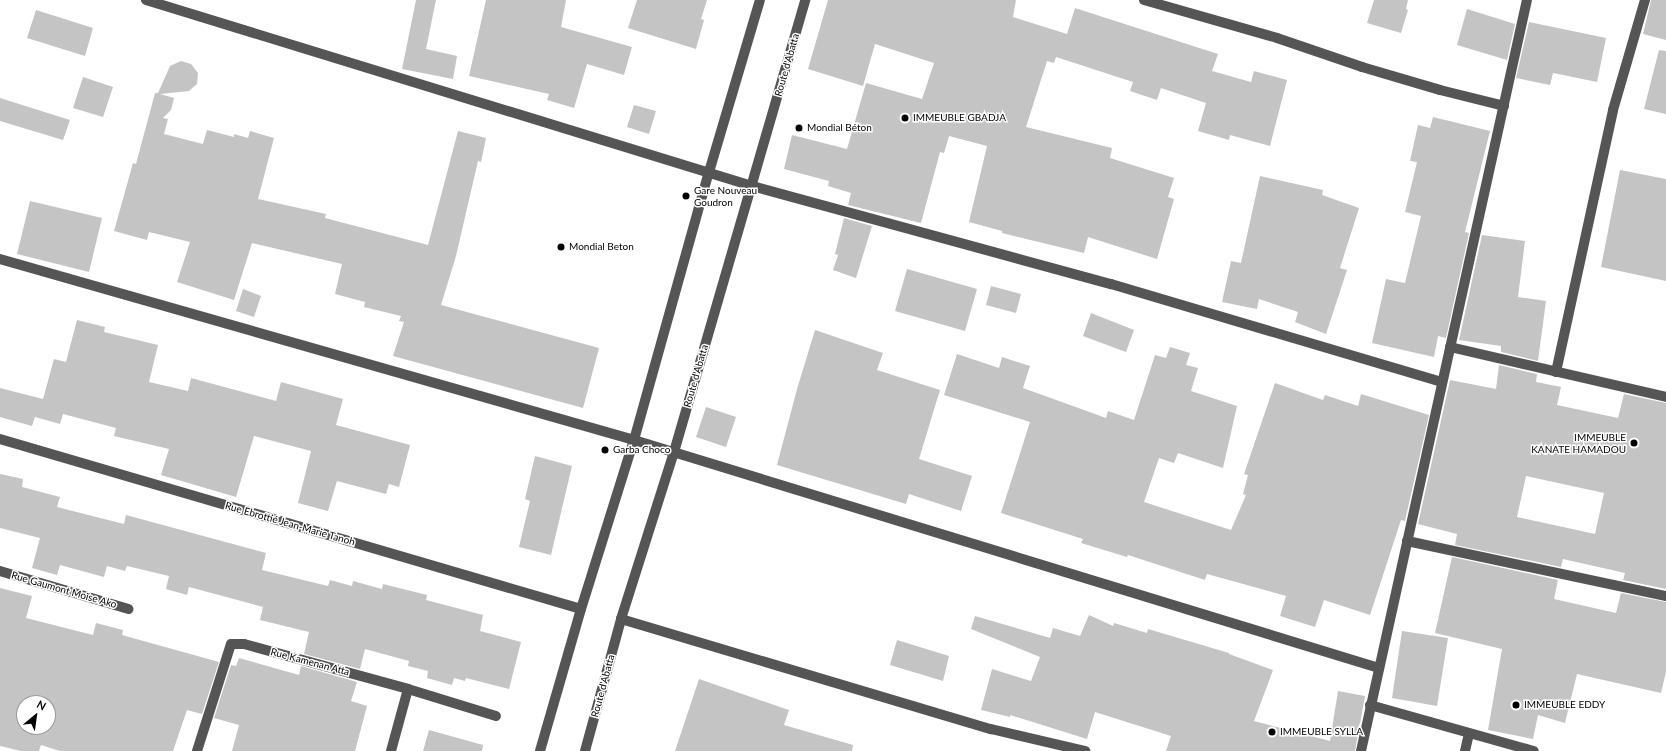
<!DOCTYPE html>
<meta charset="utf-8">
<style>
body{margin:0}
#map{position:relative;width:1666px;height:751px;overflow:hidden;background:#fff;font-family:Lato,sans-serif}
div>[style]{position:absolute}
.building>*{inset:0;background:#c4c4c4}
.minor>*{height:10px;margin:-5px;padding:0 5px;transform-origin:5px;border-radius:5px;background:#555}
.dots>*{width:11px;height:11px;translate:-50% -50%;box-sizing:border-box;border:2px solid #fff;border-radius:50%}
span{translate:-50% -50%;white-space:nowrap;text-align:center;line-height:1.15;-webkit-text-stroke:3px #fff;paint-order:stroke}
.street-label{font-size:10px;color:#000}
.poi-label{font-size:10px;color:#000}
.left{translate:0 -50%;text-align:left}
.right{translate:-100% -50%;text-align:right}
.north{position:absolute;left:16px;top:695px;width:40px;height:40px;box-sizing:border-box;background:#fff;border:1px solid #999;border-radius:50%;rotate:29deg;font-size:11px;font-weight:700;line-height:16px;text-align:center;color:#000}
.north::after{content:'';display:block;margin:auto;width:14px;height:18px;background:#000;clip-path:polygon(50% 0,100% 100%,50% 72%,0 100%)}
</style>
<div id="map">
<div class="building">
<div style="clip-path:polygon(416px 0,436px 0,426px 49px,457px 56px,453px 79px,402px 69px)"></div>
<div style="clip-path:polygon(486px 0,566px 0,561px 27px,632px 47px,624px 75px,587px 64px,574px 108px,547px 100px,549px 94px,469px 76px)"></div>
<div style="clip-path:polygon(637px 0,707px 0,701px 19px,704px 20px,696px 49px,628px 28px)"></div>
<div style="clip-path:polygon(828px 0,1016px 0,1013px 17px,1067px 34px,1075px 8px,1218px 54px,1212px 71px,1251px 82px,1254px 71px,1287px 80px,1270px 146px,1230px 135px,1229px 140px,1198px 131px,1206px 103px,1161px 88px,1157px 100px,1130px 91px,1133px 82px,1056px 57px,1054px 63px,1047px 61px,1026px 127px,1112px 148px,1110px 158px,1174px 178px,1168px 197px,1174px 199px,1157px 259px,1088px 237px,1084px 253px,1002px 233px,1002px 231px,969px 222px,987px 146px,949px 136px,944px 153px,940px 152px,921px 223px,848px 205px,851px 193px,828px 186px,829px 181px,784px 169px,792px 135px,847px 149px,866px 83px,922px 99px,934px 63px,875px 44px,863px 86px,808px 69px)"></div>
<div style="clip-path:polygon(1374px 0,1408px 0,1406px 9px,1408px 10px,1401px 33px,1367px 23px)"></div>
<div style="clip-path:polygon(1651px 0,1666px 0,1666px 40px,1643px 34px)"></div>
<div style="clip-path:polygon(1467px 9px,1515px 24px,1507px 60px,1457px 45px)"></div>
<div style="clip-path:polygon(36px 10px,93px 28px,85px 56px,27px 38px)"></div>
<div style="clip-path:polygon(1529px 22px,1606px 38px,1597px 82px,1553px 73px,1550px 85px,1516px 78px)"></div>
<div style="clip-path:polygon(1659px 50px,1666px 51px,1666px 114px,1644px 109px)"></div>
<div style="clip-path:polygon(181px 61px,191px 64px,198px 73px,197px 84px,189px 91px,160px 94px,174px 98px,171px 110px,163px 118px,168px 119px,164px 134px,203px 144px,207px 130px,234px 137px,234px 134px,248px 138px,250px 131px,274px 138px,258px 199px,326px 214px,325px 218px,428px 245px,458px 131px,486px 138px,481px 162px,478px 161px,456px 256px,441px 305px,599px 348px,583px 408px,393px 356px,404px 322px,399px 321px,401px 316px,364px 307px,365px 302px,335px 294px,342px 264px,252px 243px,234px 300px,177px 282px,190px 242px,149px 232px,147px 240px,114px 231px,133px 163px,136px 164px,155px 93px,158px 93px,170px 66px)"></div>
<div style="clip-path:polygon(83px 77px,113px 87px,103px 117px,73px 108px)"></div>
<div style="clip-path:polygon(0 98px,70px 120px,63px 140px,0 121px)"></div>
<div style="clip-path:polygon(634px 105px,656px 111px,649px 134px,627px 127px)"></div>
<div style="clip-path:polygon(1433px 117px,1490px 131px,1465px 232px,1469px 233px,1446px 338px,1438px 336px,1434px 357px,1372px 343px,1386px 279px,1405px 283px,1421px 216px,1405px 212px,1417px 162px,1410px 161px,1418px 125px,1430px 128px)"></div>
<div style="clip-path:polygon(1620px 170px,1666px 179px,1666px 281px,1601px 267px)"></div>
<div style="clip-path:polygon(1260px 176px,1323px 190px,1322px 195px,1359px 208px,1340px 268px,1347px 270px,1326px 334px,1295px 322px,1298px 312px,1259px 299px,1257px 309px,1222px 302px,1231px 261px,1241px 263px)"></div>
<div style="clip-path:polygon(30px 201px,102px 218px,89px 272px,17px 254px)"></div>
<div style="clip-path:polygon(844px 218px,872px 226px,856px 278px,833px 270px,838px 255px,835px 254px)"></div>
<div style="clip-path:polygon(1482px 235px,1525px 241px,1518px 297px,1546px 301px,1538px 361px,1501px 352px,1501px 346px,1459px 340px)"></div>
<div style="clip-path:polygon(907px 269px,977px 289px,965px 331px,895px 311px)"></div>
<div style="clip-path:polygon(991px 286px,1021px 294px,1016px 313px,986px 305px)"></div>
<div style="clip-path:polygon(243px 289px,261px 296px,254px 317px,236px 311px)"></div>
<div style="clip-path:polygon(1091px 313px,1134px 330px,1126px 352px,1083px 336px)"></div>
<div style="clip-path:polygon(77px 320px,105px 327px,104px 332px,158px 345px,149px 382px,188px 391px,191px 378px,276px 401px,281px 382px,343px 399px,336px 425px,410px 445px,399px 487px,389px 484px,386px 494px,337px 481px,328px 511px,298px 503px,311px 451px,254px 436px,236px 497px,161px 475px,169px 449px,114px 436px,116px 428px,63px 414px,60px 424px,35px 417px,32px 426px,0 417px,0 388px,43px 399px,54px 359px,66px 362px)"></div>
<div style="clip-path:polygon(815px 330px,883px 353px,877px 370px,940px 390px,919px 459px,972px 476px,961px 511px,909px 494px,906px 504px,777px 465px,797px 389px)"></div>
<div style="clip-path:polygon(1170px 347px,1190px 353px,1186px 365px,1198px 368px,1191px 391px,1237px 406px,1223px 468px,1178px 453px,1174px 463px,1159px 458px,1144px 502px,1231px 530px,1246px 495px,1243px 494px,1248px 475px,1244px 474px,1275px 383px,1323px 400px,1325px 395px,1358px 406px,1361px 394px,1429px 415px,1405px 521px,1401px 520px,1370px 615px,1324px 600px,1315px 627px,1280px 616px,1286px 596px,1207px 574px,1205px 580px,1128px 555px,1127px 557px,1081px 543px,1083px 539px,1001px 513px,1030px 422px,944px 395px,957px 354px,999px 368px,1002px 357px,1030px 366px,1023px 388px,1106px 418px,1108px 411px,1134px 420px,1155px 355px,1166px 358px)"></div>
<div style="clip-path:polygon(evenodd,1499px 365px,1537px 374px,1536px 382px,1561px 387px,1557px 405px,1618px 418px,1624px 394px,1666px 403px,1666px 589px,1623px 580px,1625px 573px,1563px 559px,1561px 567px,1455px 545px,1457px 534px,1418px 524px,1450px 380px,1496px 389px,1499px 365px,1526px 476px,1604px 493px,1595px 534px,1517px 517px,1526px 476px)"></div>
<div style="clip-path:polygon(706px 407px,736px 417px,726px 447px,696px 437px)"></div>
<div style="clip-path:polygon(535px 456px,572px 466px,551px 555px,519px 547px,530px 501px,525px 499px)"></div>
<div style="clip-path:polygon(0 474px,23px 479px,22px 487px,60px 497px,57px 507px,124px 524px,126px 515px,266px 553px,262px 570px,328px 586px,330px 580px,352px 586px,353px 581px,382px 589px,383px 584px,427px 595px,426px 600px,483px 615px,480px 631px,521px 642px,509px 689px,466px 678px,465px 681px,454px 678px,452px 685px,427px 678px,428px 671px,408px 666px,409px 661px,365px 649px,360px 669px,304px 654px,309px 632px,260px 620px,263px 607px,189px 587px,187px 595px,166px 589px,169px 576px,127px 566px,125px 571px,107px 566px,104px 577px,60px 565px,57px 575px,32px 568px,40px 538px,0 528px)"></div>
<div style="clip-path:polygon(1452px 557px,1558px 580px,1554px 599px,1616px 613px,1621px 593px,1666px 602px,1666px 672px,1661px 693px,1577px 674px,1565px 723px,1538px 715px,1533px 739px,1488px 730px,1502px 649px,1435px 633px)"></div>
<div style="clip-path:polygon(evenodd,0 588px,32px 596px,26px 618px,93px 635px,96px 623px,123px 630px,122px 635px,219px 662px,202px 714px,187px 710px,173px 751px,60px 751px,41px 745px,39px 751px,21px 751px,0 746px,0 588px,24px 703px,48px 703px,48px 727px,24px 727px,24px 703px)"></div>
<div style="clip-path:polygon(1089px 615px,1113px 626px,1114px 623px,1147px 633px,1148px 629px,1229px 653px,1229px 654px,1273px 670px,1254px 721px,1330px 741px,1338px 691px,1365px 696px,1355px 751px,1166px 751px,1171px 736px,1095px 712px,1087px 739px,1010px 715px,1010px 717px,981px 710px,992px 669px,1031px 681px,1040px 657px,971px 629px,975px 616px,1050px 638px,1053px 628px,1080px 636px)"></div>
<div style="clip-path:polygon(1402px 631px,1448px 638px,1437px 706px,1392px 698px)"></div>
<div style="clip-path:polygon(897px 640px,949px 656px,943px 681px,890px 665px)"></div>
<div style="clip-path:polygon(239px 658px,299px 675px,301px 666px,357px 682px,351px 701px,367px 706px,355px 751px,232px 751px,239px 725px,214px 718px,231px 665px,236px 666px)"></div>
<div style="clip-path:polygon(699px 679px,789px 710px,784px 725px,853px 745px,852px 751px,675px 751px)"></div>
<div style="clip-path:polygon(429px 730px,483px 745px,482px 751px,423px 751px)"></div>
</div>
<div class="minor">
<div style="left:146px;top:0;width:634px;rotate:17.06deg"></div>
<div style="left:752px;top:186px;width:372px;rotate:15.3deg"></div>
<div style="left:1111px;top:284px;width:345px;rotate:16.5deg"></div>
<div style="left:1144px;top:0;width:138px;rotate:15.9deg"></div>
<div style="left:1277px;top:38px;width:90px;rotate:18.8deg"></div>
<div style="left:1362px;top:67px;width:81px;rotate:16.4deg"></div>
<div style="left:1440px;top:90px;width:66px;rotate:14deg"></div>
<div style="left:0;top:259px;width:659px;rotate:15.93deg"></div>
<div style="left:634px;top:440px;width:779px;rotate:17.02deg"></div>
<div style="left:1450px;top:347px;width:222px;rotate:13deg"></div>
<div style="left:1556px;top:372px;width:268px;rotate:-77.7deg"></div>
<div style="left:1613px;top:110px;width:115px;rotate:-73.8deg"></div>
<div style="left:0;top:439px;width:605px;rotate:16.31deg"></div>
<div style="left:1407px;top:541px;width:265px;rotate:12deg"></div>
<div style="left:0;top:571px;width:134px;rotate:16.5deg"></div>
<div style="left:621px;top:619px;width:386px;rotate:16.6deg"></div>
<div style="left:991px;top:729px;width:97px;rotate:13.2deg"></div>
<div style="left:1370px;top:705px;width:170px;rotate:15.7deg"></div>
<div style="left:197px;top:751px;width:112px;rotate:-72.4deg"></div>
<div style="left:231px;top:644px;width:13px"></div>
<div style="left:244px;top:644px;width:170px;rotate:15.3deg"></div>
<div style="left:408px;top:689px;width:92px;rotate:17.1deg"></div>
<div style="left:391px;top:751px;width:64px;rotate:-74.7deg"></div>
<div style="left:540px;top:751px;width:148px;rotate:-73.9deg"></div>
<div style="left:581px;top:609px;width:177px;rotate:-72.6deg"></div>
<div style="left:634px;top:440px;width:278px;rotate:-74.4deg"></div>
<div style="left:709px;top:172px;width:179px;rotate:-73.5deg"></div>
<div style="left:585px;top:751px;width:137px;rotate:-74.7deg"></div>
<div style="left:621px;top:619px;width:175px;rotate:-72.4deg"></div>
<div style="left:674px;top:452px;width:471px;rotate:-73.8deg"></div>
<div style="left:1361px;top:751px;width:769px;rotate:-77.54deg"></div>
<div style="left:1465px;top:751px;width:17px;rotate:-77deg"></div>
</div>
<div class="dots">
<div style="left:905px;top:118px;background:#000"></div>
<div style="left:799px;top:128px;background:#000"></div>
<div style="left:686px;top:196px;background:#000"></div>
<div style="left:561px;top:247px;background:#000"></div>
<div style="left:1634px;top:443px;background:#000"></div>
<div style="left:605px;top:450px;background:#000"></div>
<div style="left:1516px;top:705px;background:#000"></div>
<div style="left:1272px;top:732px;background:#000"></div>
</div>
<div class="street-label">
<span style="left:787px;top:65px;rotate:-74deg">Route d'Abatta</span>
<span style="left:696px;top:376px;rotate:-74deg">Route d'Abatta</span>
<span style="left:290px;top:524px;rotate:16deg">Rue Ebrottié Jean-Marie Tanoh</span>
<span style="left:64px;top:590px;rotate:16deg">Rue Gaumont Moïse Ako</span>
<span style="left:310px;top:662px;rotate:15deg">Rue Kamenan Atta</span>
<span style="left:603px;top:686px;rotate:-75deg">Route d'Abatta</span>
</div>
<div class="poi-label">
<span class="left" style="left:913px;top:118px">IMMEUBLE GBADJA</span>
<span class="left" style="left:807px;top:128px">Mondial Béton</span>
<span class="left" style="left:694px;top:196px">Gare Nouveau<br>Goudron</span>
<span class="left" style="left:569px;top:247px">Mondial Beton</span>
<span class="right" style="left:1626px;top:443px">IMMEUBLE<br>KANATE HAMADOU</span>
<span class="left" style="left:613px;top:450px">Garba Choco</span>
<span class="left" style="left:1524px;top:705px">IMMEUBLE EDDY</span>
<span class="left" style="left:1280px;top:732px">IMMEUBLE SYLLA</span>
</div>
<div class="north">N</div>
</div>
